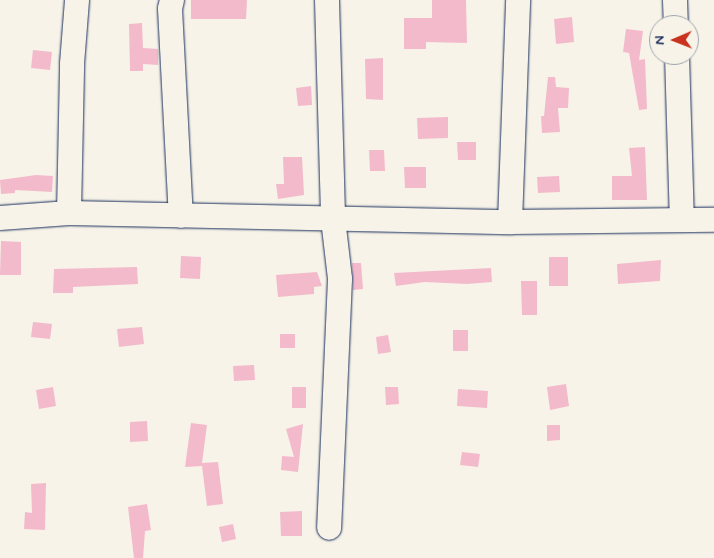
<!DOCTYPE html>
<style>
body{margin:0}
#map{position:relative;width:714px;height:558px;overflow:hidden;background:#f7f3e8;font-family:Mynerve,sans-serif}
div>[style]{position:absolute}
.building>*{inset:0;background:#f3bacc}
.roads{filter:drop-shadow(0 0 1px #1b2f5e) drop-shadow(0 0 1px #1b2f5e)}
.minor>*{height:24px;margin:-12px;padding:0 12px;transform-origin:12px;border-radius:12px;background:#f7f3e8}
span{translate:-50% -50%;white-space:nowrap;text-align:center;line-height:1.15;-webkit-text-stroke:4px #f7f3e8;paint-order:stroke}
.north{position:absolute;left:649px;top:15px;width:50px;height:50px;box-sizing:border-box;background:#f7f3e8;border:1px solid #9fa5b1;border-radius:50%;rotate:269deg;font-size:14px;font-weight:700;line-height:20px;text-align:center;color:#1b2f5e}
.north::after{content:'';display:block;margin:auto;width:18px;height:22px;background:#c8321e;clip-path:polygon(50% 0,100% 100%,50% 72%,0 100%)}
</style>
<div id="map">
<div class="building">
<div style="clip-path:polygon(191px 0,247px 0,246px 19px,191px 19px)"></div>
<div style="clip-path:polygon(432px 0,466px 0,467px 43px,426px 42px,426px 49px,404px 49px,404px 18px,432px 18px)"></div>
<div style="clip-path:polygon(572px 17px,574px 42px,556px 44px,554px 19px)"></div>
<div style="clip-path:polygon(142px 23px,143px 48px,158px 49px,158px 65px,143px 64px,143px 71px,130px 71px,129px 24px)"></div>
<div style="clip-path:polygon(626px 29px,643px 31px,639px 60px,645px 59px,647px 109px,639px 110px,629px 53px,623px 52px)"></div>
<div style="clip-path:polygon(33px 50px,52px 52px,50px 70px,31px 68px)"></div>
<div style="clip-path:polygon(383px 58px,383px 100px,366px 99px,365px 59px)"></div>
<div style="clip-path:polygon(548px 77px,555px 77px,556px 87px,569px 88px,568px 108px,558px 108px,560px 132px,542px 133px,541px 116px,544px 116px)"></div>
<div style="clip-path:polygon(311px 86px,312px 105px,298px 106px,296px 88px)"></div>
<div style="clip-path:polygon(448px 117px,448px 138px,418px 139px,417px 118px)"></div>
<div style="clip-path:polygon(457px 142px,476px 142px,476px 160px,458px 160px)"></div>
<div style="clip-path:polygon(645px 147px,647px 200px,612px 200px,612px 176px,632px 176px,629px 148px)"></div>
<div style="clip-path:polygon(369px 150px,384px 150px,385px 171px,370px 171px)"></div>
<div style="clip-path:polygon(283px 157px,302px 157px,304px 195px,278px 199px,276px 184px,284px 184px)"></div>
<div style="clip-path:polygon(404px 167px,426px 167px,426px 188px,405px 188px)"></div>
<div style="clip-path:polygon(36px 175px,53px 176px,52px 192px,15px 190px,15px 193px,1px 194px,0 180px)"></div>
<div style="clip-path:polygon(559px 176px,560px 192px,538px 193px,537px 177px)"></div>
<div style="clip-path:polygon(1px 241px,21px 242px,21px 275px,0 275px)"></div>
<div style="clip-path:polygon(181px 256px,201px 257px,200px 279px,180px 278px)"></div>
<div style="clip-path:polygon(549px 257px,568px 257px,568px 286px,549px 286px)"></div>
<div style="clip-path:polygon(661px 260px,660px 281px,618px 284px,617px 264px)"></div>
<div style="clip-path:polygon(352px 263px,361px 263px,363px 289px,353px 290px)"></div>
<div style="clip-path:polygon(137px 267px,138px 284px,73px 287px,73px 293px,53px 293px,54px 269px)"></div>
<div style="clip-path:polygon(491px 268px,492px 282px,467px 284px,425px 282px,396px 286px,394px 273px)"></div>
<div style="clip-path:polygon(317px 272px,322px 286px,314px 287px,314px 294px,278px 297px,276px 275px)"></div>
<div style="clip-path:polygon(521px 281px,537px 281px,537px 315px,522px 315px)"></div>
<div style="clip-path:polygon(33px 322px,52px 324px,50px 339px,31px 337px)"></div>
<div style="clip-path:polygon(142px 327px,144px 344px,119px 347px,117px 329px)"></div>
<div style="clip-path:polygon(453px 330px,468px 330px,468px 351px,453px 351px)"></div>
<div style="clip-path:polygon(280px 334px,295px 334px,295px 348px,280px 348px)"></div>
<div style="clip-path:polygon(388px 335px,391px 352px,378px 354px,376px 337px)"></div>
<div style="clip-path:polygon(254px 365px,255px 380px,234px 381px,233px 366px)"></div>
<div style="clip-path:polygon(566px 384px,569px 406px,550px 410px,547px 387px)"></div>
<div style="clip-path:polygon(53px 387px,56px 406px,39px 409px,36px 390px)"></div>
<div style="clip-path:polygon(292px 387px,306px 387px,306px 408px,292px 408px)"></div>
<div style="clip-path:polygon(385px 387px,398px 387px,399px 404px,386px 405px)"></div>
<div style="clip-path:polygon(458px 389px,488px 391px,487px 408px,457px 406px)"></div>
<div style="clip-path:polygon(147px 421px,148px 441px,130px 442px,130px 422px)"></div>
<div style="clip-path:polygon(191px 423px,207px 425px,202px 463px,218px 462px,223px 504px,207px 506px,202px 466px,185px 467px)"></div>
<div style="clip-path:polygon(303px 424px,298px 472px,281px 470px,282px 456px,294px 457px,286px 429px)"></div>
<div style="clip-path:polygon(547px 425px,560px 425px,560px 440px,547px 441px)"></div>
<div style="clip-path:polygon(462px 452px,480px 454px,478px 467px,460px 465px)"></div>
<div style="clip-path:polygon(46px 483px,45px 530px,24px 529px,25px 512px,32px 513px,31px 484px)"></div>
<div style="clip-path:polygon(147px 504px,151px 530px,145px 531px,143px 558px,134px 558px,128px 507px)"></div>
<div style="clip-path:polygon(302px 511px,302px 536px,281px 536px,280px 512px)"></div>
<div style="clip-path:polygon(233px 524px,236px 539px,222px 542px,219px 527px)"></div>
</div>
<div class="roads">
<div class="minor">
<div style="left:172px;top:0;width:9px;rotate:103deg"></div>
<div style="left:170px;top:9px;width:207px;rotate:87deg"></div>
<div style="left:327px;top:0;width:219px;rotate:88.4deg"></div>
<div style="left:333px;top:219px;width:60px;rotate:83.3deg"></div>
<div style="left:340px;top:279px;width:249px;rotate:92.5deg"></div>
<div style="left:675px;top:0;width:25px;rotate:88deg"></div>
<div style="left:677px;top:55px;width:164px;rotate:88.3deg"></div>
<div style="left:69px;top:213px;width:149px;rotate:-88.8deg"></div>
<div style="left:72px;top:64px;width:64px;rotate:-85.5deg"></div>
<div style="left:0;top:218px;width:69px;rotate:-4.1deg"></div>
<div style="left:69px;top:213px;width:441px;rotate:1.2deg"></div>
<div style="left:510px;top:222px;width:204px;rotate:-0.6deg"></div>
<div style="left:510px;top:222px;width:222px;rotate:-87.9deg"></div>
</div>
</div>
<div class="north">N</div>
</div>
